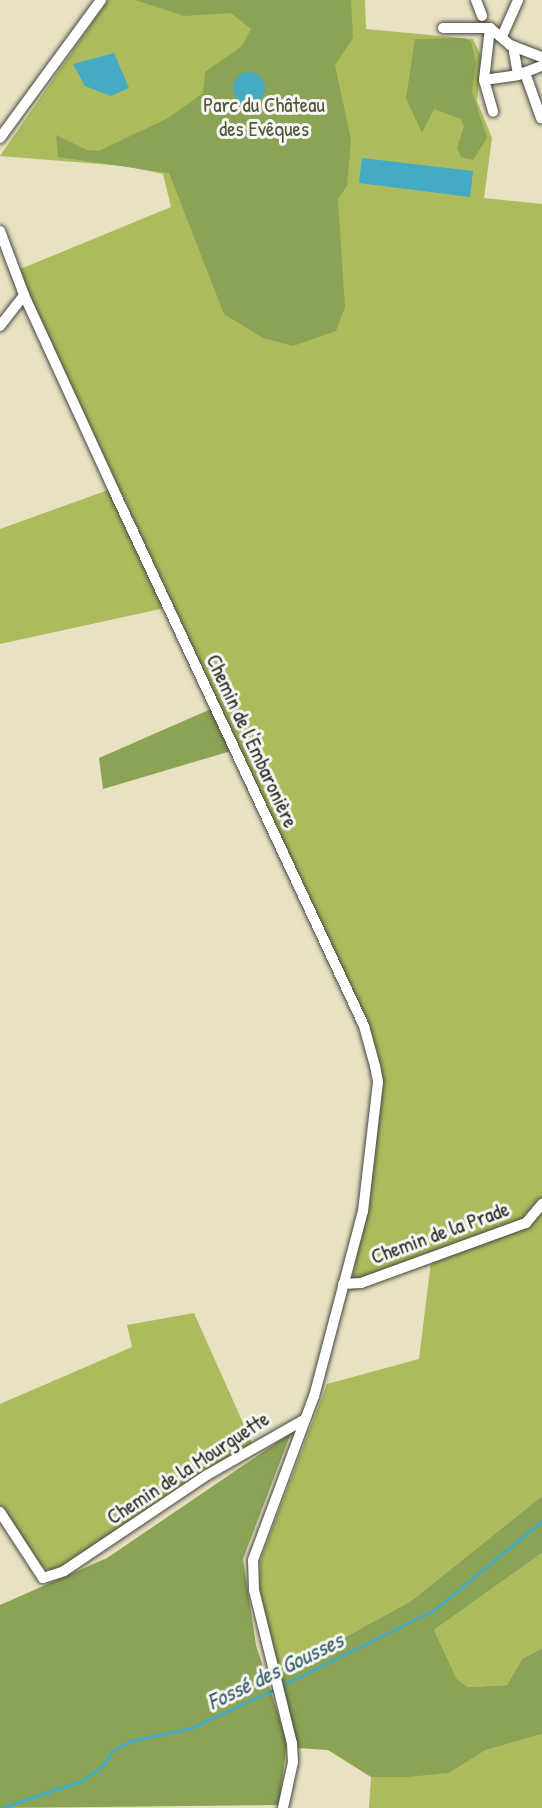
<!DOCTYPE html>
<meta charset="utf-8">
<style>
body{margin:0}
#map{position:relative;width:542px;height:1808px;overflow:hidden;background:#e8e2c2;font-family:"Patrick Hand",sans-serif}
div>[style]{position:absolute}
.green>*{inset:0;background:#adbb5d}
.forest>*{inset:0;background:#8aa354}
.water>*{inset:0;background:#45abc5}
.round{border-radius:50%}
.stream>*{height:2.5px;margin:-1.25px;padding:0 1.25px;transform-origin:1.25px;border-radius:1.25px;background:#45abc5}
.roads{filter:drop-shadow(0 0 2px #474642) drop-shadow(0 0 2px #474642)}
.minor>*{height:10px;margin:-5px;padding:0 5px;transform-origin:5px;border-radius:5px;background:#fff}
span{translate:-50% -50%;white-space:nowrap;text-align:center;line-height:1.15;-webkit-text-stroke:6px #f6f6f2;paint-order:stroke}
.park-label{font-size:21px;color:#52563a}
.street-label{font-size:21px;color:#2b2b2b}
.water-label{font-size:23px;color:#355e69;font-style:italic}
</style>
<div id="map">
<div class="green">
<div style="clip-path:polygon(108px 0,365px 0,366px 29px,473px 39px,482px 58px,477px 101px,492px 138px,484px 198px,542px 204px,542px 1201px,526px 1220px,351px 1291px,381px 1082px,368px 1025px,18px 270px,171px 207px,163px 174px,124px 166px,0 156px)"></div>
<div style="clip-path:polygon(108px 490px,165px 608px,0 644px,0 529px)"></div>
<div style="clip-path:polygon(542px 1209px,542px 1496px,411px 1601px,280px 1673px,259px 1593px,260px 1561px,327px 1384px,419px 1359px,431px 1262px,528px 1225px)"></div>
<div style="clip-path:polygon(194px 1313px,252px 1443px,54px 1571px,39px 1566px,0 1506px,0 1404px,132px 1347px,127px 1325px)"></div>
<div style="clip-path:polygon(542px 1553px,542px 1648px,522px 1659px,507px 1685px,468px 1687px,457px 1679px,434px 1630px)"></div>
<div style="clip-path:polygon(542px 1734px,542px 1808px,369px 1808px,371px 1777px,449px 1773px,486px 1750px)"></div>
</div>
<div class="forest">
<div style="clip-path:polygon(135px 0,351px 0,353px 38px,335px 65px,351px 140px,347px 186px,338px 199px,345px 307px,336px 331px,293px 346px,263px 338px,224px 314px,169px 173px,58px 157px,56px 135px,87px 150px,99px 151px,168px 118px,203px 93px,205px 72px,242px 46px,251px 29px,231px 13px,184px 16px)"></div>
<div style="clip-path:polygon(463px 38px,471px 41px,476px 64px,472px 91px,487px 138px,473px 160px,461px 157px,457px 148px,464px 126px,461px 119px,434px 109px,422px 133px,406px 98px,415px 39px)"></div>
<div style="clip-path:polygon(211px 709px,231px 751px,103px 789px,99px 758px)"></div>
<div style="clip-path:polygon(291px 1433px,243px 1559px,256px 1645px,287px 1742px,279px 1805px,0 1808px,0 1605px,107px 1558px)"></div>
<div style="clip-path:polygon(542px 1496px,542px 1553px,434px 1630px,457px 1679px,468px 1687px,507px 1685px,522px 1659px,542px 1648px,542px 1734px,486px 1750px,449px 1773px,407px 1777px,371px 1777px,328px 1750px,297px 1748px,280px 1673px,411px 1601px)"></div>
</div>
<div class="water">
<div style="clip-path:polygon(114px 53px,129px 88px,111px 96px,85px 86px,73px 64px)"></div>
<div class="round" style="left:233px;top:72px;width:32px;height:32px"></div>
<div style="clip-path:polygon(362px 158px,473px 171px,470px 197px,359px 183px)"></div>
</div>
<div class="stream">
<div style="left:281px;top:1686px;width:171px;rotate:-26.4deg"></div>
<div style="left:434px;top:1610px;width:140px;rotate:-39.5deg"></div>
<div style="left:1px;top:1808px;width:84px;rotate:-18.6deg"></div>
<div style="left:81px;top:1781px;width:27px;rotate:-34deg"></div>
<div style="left:103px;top:1766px;width:17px;rotate:-59deg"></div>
<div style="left:112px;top:1751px;width:21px;rotate:-29deg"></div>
<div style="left:130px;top:1741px;width:62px;rotate:-12deg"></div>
<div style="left:191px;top:1728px;width:93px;rotate:-24.9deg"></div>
</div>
<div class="roads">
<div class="minor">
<div style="left:476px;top:0;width:17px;rotate:69deg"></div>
<div style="left:443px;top:28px;width:47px"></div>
<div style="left:490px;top:28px;width:26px;rotate:40deg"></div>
<div style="left:510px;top:45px;width:34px;rotate:21deg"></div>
<div style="left:490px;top:28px;width:52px;rotate:96.6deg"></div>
<div style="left:484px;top:80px;width:33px;rotate:74deg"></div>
<div style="left:503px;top:34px;width:37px;rotate:-66deg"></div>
<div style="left:513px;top:46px;width:29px;rotate:80deg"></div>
<div style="left:518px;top:75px;width:26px;rotate:-21deg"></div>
<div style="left:525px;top:73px;width:48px;rotate:70.4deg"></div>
<div style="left:484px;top:80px;width:34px;rotate:-8deg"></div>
<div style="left:0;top:138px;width:171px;rotate:-53.8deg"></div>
<div style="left:0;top:231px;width:68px;rotate:69.4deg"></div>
<div style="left:24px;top:295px;width:216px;rotate:65.3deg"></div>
<div style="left:114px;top:491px;width:591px;rotate:64.95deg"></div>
<div style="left:364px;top:1026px;width:41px;rotate:74.6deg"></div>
<div style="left:375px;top:1066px;width:16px;rotate:79deg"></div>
<div style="left:378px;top:1082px;width:130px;rotate:96.6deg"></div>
<div style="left:363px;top:1211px;width:191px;rotate:104.8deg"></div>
<div style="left:314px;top:1396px;width:175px;rotate:110.4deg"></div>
<div style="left:253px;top:1560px;width:30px;rotate:88deg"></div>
<div style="left:254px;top:1590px;width:158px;rotate:76.1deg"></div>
<div style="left:292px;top:1743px;width:19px;rotate:87deg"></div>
<div style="left:293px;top:1762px;width:47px;rotate:102.3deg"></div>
<div style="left:0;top:326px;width:39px;rotate:-52deg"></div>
<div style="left:343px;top:1284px;width:18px;rotate:-3deg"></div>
<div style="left:361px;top:1283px;width:176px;rotate:-20deg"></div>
<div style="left:526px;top:1223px;width:25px;rotate:-50deg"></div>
<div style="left:0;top:1512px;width:79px;rotate:56.9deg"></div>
<div style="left:43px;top:1578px;width:22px;rotate:-18deg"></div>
<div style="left:64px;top:1571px;width:172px;rotate:-33.9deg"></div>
<div style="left:207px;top:1475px;width:113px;rotate:-29.7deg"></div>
</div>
</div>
<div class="park-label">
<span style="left:264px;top:117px">Parc du Château<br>des Evêques</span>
</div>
<div class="street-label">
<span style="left:252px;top:741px;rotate:65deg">Chemin de l'Embaronière</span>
<span style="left:440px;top:1233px;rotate:-20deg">Chemin de la Prade</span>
<span style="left:188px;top:1468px;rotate:-33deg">Chemin de la Mourguette</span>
</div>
<div class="water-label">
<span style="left:275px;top:1671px;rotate:-26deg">Fossé des Gousses</span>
</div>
</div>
